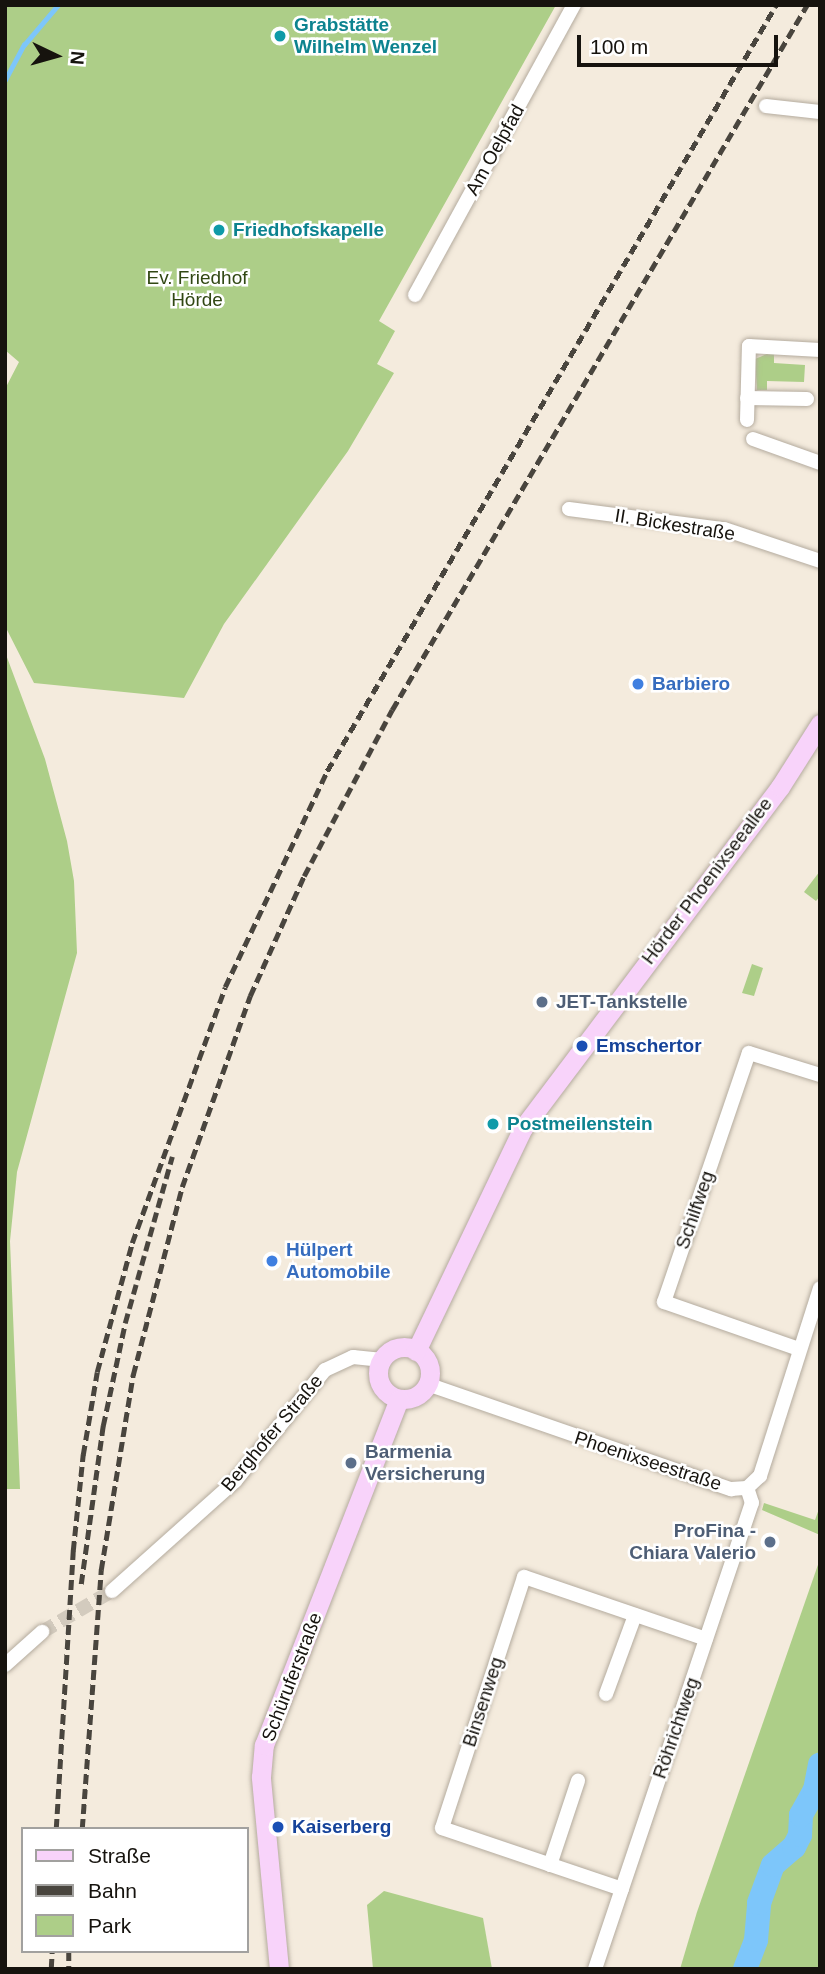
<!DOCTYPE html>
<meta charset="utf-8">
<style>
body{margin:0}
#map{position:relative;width:825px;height:1974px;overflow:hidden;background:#f4ebdd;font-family:Helvetica,sans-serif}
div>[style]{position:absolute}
.green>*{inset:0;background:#adce88}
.stream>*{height:4.5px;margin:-2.25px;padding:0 2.25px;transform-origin:2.25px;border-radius:2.25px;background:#7dc6fa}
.river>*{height:24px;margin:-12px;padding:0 12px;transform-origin:12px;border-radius:12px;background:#7dc6fa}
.minor-tunnel>*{height:14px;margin-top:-7px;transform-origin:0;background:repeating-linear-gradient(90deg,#d3cbbe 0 14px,transparent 0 21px)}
.roads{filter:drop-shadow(0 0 2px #b4ab9e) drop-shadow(0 0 2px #b4ab9e)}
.minor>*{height:14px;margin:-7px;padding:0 7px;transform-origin:7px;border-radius:7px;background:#fff}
.major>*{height:19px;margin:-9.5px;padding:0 9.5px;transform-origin:9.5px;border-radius:9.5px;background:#f8d3fa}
.major>.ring{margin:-9.5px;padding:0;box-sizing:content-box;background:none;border:19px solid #f8d3fa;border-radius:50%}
.rail>*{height:4.5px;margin-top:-2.25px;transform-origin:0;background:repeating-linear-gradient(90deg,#49453e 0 10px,transparent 0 15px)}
.dots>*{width:19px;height:19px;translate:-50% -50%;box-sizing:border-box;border:4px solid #fff;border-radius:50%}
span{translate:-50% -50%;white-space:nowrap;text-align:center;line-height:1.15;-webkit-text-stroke:5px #fff;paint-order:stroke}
.culture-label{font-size:19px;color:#0d838f;font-weight:700}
.left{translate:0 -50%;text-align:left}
.street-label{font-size:19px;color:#16130e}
.park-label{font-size:19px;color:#314713}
.shop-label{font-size:19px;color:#366cbe;font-weight:700}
.service-label{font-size:19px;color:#4e5e75;font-weight:700}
.right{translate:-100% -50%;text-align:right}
.transit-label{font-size:19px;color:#164399;font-weight:700}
.frame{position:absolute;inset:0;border:7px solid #16130e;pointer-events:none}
.legend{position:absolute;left:21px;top:1827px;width:228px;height:126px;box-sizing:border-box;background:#fff;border:2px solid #a2a19f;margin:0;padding:9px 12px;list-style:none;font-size:21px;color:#16130e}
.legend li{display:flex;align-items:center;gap:14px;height:35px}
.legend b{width:35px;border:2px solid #a2a19f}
.north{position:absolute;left:21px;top:21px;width:70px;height:70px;-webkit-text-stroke:5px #fff;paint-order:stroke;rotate:95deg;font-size:19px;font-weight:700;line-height:28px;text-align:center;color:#16130e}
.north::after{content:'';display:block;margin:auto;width:24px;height:32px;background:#16130e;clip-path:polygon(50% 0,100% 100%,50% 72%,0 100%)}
.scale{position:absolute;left:577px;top:35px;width:201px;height:32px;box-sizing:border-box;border:4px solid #16130e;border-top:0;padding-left:9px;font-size:21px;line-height:24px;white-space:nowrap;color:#16130e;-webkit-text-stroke:5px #fff;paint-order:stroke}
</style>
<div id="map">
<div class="green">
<div style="clip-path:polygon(5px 5px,556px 5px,379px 321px,395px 331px,377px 364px,394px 373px,348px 451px,224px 624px,184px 698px,34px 683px,5px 626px,5px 389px,19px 362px,5px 350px)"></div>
<div style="clip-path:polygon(774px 351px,774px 363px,805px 365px,804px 382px,767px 381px,767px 390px,757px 390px,755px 359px)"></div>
<div style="clip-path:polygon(5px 652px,45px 759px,67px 841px,74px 881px,77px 953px,17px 1172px,10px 1241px,20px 1489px,5px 1489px)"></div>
<div style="clip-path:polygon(820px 871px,820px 896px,816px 901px,804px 892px)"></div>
<div style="clip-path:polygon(752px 964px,763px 968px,754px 996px,742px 993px)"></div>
<div style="clip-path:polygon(764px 1503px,815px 1520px,820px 1506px,820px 1535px,762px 1510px)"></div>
<div style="clip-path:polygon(820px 1559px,820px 1969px,680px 1969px,697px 1912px)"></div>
<div style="clip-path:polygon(384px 1891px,483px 1918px,492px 1969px,373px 1969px,367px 1905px)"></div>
</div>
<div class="stream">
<div style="left:5px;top:80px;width:40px;rotate:-62deg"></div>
<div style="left:24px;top:45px;width:52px;rotate:-49.6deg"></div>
</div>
<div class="river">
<div style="left:745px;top:1969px;width:31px;rotate:-69deg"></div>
<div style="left:756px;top:1940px;width:37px;rotate:-85deg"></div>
<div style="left:759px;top:1903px;width:40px;rotate:-69.8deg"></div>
<div style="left:773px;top:1865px;width:28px;rotate:-41deg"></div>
<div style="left:794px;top:1847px;width:13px;rotate:-63deg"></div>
<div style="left:800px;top:1835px;width:20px;rotate:-87deg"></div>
<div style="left:801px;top:1815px;width:29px;rotate:-61deg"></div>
<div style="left:815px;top:1790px;width:26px;rotate:-79deg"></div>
</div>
<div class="minor-tunnel">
<div style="left:42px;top:1632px;width:81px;rotate:-30.4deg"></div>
</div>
<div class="roads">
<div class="minor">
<div style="left:766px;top:106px;width:54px;rotate:6.3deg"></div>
<div style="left:415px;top:295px;width:331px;rotate:-61.3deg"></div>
<div style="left:747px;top:398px;width:60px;rotate:1deg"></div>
<div style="left:747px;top:420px;width:74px;rotate:-88.5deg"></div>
<div style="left:749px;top:346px;width:71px;rotate:3.2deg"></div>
<div style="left:753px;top:439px;width:71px;rotate:19.7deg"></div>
<div style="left:569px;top:509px;width:156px;rotate:7.4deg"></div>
<div style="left:724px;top:529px;width:101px;rotate:18.4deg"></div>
<div style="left:799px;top:1349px;width:143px;rotate:-160.8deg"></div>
<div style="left:664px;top:1302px;width:263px;rotate:-71.2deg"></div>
<div style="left:749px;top:1053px;width:74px;rotate:17.2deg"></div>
<div style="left:427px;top:1384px;width:322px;rotate:19.1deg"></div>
<div style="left:731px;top:1489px;width:16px;rotate:-4deg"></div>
<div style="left:747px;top:1488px;width:18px;rotate:-43deg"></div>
<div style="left:760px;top:1476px;width:197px;rotate:-72.3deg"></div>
<div style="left:112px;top:1591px;width:165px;rotate:-41.8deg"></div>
<div style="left:235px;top:1481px;width:143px;rotate:-51deg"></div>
<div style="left:325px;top:1370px;width:31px;rotate:-25deg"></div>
<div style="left:353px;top:1357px;width:27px;rotate:6deg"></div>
<div style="left:5px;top:1665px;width:50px;rotate:-41.7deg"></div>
<div style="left:606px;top:1694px;width:84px;rotate:-69.8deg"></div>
<div style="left:550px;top:1865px;width:89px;rotate:-71.6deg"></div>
<div style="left:622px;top:1889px;width:190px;rotate:-161.3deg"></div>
<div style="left:442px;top:1828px;width:264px;rotate:-71.9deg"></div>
<div style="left:524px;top:1577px;width:192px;rotate:18.8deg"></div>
<div style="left:595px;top:1969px;width:492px;rotate:-71.4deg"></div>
<div style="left:752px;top:1503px;width:16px;rotate:-108deg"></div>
</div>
<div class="major">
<div class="ring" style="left:378px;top:1347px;width:33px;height:33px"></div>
<div style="left:416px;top:1351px;width:247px;rotate:-64.4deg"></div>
<div style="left:523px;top:1128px;width:427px;rotate:-53deg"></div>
<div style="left:780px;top:787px;width:75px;rotate:-57.6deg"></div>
<div style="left:279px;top:1969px;width:193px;rotate:-95.4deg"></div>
<div style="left:261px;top:1777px;width:32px;rotate:-85deg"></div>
<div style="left:264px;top:1745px;width:371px;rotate:-68.7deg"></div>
</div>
</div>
<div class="rail">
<div style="left:81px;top:1584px;width:160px;rotate:-82.1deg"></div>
<div style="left:103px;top:1426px;width:105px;rotate:-77.9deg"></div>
<div style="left:125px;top:1323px;width:173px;rotate:-74.2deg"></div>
<div style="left:56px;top:1829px;width:279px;rotate:-86.5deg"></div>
<div style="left:73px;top:1551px;width:97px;rotate:-84.1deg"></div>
<div style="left:83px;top:1455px;width:84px;rotate:-80.4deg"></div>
<div style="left:97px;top:1372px;width:134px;rotate:-74.8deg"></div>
<div style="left:132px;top:1243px;width:272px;rotate:-70deg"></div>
<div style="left:225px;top:987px;width:239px;rotate:-64.7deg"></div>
<div style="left:327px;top:771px;width:888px;rotate:-59.62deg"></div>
<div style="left:82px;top:1829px;width:260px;rotate:-85.8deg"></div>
<div style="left:101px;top:1570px;width:198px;rotate:-80.7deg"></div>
<div style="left:133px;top:1375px;width:194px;rotate:-75.4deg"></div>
<div style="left:182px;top:1187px;width:203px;rotate:-70.4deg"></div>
<div style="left:250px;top:996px;width:132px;rotate:-65.8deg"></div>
<div style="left:304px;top:876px;width:188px;rotate:-62.1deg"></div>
<div style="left:392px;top:710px;width:818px;rotate:-59.52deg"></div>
<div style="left:69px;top:1951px;width:18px;rotate:90deg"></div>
<div style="left:51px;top:1969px;width:18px;rotate:-87deg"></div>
</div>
<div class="dots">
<div style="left:280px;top:36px;background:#0f9aa8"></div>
<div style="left:219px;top:230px;background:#0f9aa8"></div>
<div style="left:638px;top:684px;background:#3f7fe0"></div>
<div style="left:542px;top:1002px;background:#5c6f8a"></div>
<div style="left:582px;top:1046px;background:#1a4fb4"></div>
<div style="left:493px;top:1124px;background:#0f9aa8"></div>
<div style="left:272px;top:1261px;background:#3f7fe0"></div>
<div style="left:351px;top:1463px;background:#5c6f8a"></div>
<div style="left:770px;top:1542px;background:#5c6f8a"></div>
<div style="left:278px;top:1827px;background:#1a4fb4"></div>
</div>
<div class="culture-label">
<span class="left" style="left:294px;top:36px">Grabstätte<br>Wilhelm Wenzel</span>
<span class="left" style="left:233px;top:230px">Friedhofskapelle</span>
<span class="left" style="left:507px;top:1124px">Postmeilenstein</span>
</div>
<div class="street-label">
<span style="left:495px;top:150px;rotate:-61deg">Am Oelpfad</span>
<span style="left:675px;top:525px;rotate:9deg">II. Bickestraße</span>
<span style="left:707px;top:881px;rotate:-53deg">Hörder Phoenixseeallee</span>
<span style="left:695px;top:1210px;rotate:-71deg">Schilfweg</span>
<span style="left:272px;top:1433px;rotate:-50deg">Berghofer Straße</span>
<span style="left:648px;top:1461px;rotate:18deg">Phoenixseestraße</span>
<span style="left:292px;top:1677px;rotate:-69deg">Schüruferstraße</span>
<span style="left:483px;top:1702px;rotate:-72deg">Binsenweg</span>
<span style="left:676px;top:1728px;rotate:-71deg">Röhrichtweg</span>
</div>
<div class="park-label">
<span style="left:197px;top:289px">Ev. Friedhof<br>Hörde</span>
</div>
<div class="shop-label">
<span class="left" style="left:652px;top:684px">Barbiero</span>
<span class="left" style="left:286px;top:1261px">Hülpert<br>Automobile</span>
</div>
<div class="service-label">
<span class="left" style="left:556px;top:1002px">JET-Tankstelle</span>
<span class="left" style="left:365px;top:1463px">Barmenia<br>Versicherung</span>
<span class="right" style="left:756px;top:1542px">ProFina -<br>Chiara Valerio</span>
</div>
<div class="transit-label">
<span class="left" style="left:596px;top:1046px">Emschertor</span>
<span class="left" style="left:292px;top:1827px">Kaiserberg</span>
</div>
<div class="frame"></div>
<ul class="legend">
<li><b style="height:9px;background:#f8d3fa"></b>Straße</li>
<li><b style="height:9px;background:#49453e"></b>Bahn</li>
<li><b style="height:19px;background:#adce88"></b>Park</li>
</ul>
<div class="north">N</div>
<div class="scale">100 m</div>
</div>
